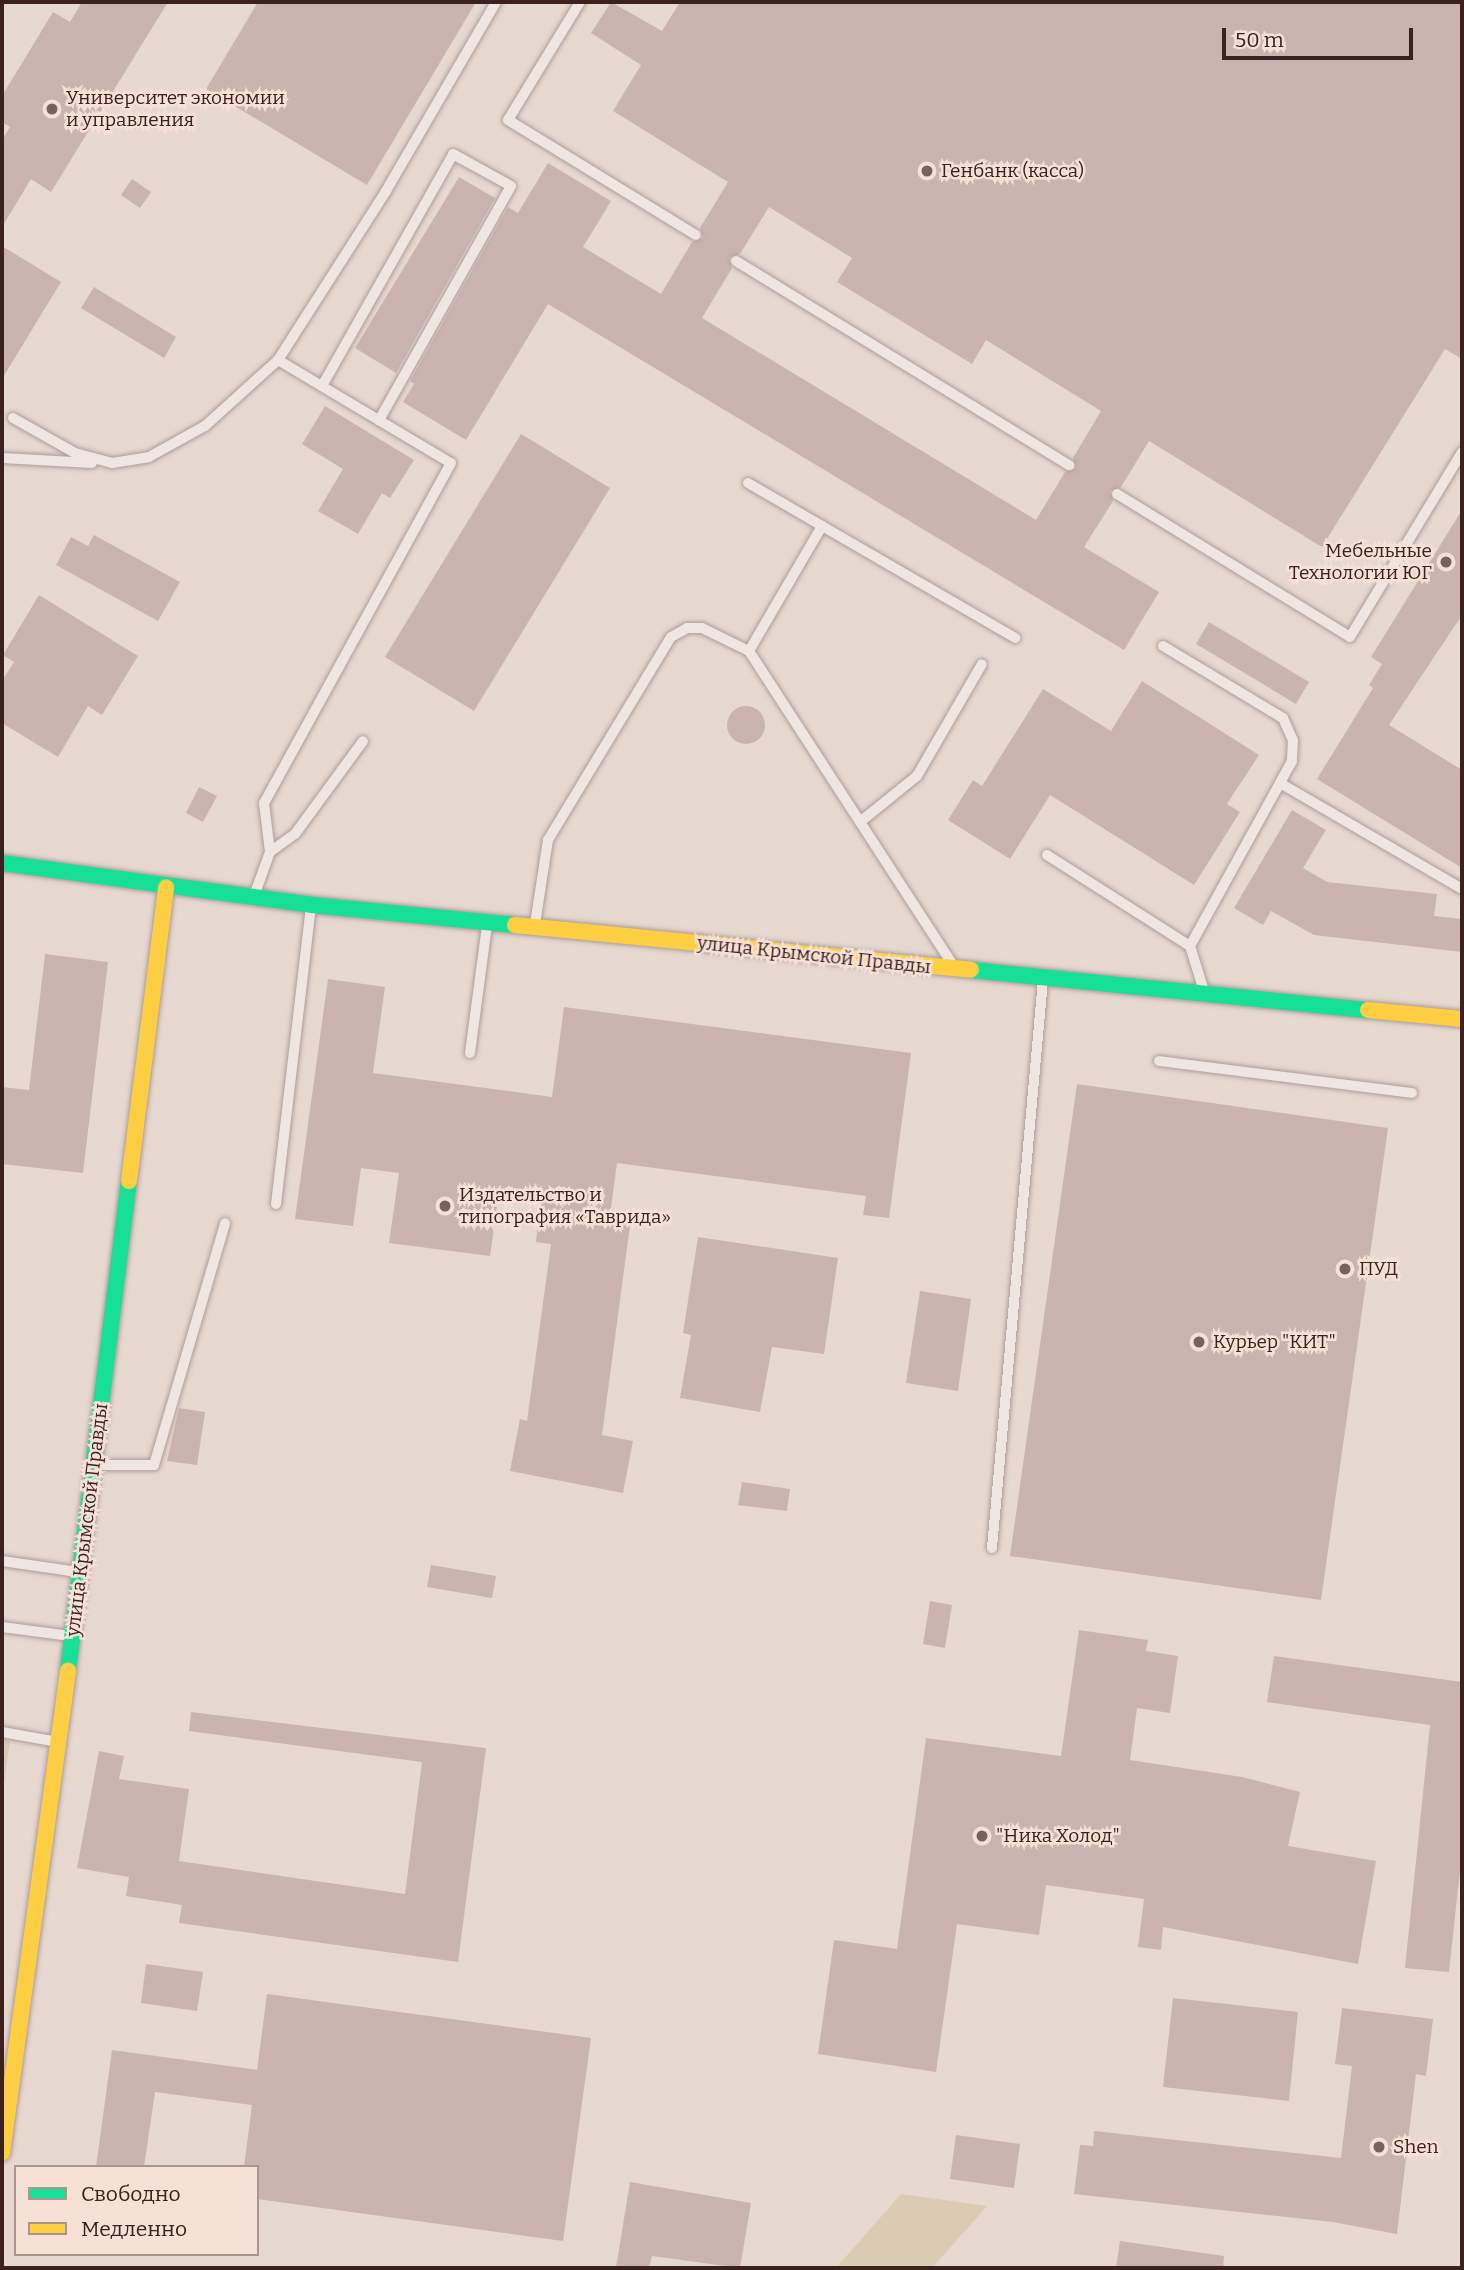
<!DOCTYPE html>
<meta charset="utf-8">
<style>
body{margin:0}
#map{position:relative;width:1464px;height:2270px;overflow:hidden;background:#e7d8d0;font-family:Bitter,serif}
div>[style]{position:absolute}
.green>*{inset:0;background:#dacbb2}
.building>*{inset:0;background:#cbb4b0}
.round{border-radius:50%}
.roads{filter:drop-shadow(0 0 2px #ac9d98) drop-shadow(0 0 2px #ac9d98)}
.lane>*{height:10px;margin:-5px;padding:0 5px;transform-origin:5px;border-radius:5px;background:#efe6e1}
.fast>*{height:16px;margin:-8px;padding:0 8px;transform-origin:8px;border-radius:8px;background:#16e098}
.slow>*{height:16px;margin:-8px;padding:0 8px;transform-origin:8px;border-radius:8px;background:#ffcf43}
.dots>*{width:19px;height:19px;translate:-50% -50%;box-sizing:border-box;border:4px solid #f7e1d6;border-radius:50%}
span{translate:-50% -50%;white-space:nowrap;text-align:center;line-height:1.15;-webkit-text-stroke:5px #f7e1d6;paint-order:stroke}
.poi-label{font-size:19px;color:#3c221f}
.left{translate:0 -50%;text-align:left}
.right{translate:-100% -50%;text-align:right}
.street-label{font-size:19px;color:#3c221f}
.frame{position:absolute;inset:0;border:4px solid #3c221f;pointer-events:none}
.legend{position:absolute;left:14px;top:2165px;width:245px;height:91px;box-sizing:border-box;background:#f7e1d6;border:2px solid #ac958d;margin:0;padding:9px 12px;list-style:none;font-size:21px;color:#3c221f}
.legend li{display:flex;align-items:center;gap:14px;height:35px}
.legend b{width:35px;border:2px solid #ac958d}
.scale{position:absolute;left:1222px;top:28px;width:191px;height:32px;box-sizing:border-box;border:4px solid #3c221f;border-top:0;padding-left:9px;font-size:21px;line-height:24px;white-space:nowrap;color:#3c221f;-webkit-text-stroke:5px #f7e1d6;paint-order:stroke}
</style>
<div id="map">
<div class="green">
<div style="clip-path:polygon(2px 1739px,10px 1741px,2px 1795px)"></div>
<div style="clip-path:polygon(901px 2194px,987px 2206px,932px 2268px,836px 2268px)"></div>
</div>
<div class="building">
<div style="clip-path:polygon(82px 2px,168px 2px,51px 192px,31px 179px,2px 227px,2px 140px,10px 127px,2px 122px,2px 96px,53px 12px,70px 22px)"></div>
<div style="clip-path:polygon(258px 2px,476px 2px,367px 185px,206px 89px)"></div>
<div style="clip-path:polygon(evenodd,611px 2px,662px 31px,680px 2px,1462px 2px,1462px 359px,1445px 349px,1322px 547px,1149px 441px,1121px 487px,1110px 491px,1113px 501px,1084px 547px,1159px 592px,1124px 650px,548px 304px,466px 440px,403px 402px,414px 384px,410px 381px,508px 207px,518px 213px,548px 163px,611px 201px,583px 247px,661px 294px,692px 242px,703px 238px,700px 228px,728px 182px,613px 111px,641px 65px,591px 33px,611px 2px,769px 207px,852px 258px,837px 282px,972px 364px,986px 340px,1101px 411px,1073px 458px,1076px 468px,1065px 472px,1036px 520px,702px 318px,732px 268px,729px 258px,740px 254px,769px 207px)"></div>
<div style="clip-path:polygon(459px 177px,495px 198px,396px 373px,355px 348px)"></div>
<div style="clip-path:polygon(132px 179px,151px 192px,140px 208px,121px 195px)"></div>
<div style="clip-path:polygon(2px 246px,61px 282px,2px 379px)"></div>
<div style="clip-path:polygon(94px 287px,176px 337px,164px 358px,81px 308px)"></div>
<div style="clip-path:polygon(325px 406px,414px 460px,390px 498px,382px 493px,358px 534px,318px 511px,343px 469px,302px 444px)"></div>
<div style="clip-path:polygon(521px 434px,610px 488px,474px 711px,385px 657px)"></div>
<div style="clip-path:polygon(1462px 510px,1462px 615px,1389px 725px,1462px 770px,1462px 868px,1317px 779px,1373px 688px,1369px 685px,1382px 664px,1371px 657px)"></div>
<div style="clip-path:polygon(94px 535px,180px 582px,158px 621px,56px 565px,71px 537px,88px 546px)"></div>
<div style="clip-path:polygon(39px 595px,138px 656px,102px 715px,88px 706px,58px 757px,2px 723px,2px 681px,14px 662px,3px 655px)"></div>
<div style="clip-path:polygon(1209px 622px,1309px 682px,1296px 704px,1196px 644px)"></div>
<div style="clip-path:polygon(1142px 681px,1259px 755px,1227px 804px,1240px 812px,1194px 885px,1050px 795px,1010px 859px,948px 820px,973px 780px,982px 786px,1043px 689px,1111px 731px)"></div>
<div class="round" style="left:727px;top:706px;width:38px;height:38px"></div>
<div style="clip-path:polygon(199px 787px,217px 796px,203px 822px,186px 813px)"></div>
<div style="clip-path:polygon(1292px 810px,1326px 830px,1303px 868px,1327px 882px,1437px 894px,1434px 916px,1462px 919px,1462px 952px,1314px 935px,1271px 911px,1263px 925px,1234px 908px)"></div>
<div style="clip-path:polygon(45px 954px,108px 962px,83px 1173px,2px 1164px,2px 1087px,29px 1090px)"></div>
<div style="clip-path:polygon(328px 979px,385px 987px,373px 1073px,552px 1097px,564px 1007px,911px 1053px,889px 1218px,863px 1215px,866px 1196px,617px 1163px,610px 1215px,631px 1218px,602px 1435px,633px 1441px,623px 1493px,510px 1471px,520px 1419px,527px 1421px,551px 1244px,536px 1242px,541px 1197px,499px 1191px,490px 1256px,389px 1243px,399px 1173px,361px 1168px,353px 1226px,295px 1219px)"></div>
<div style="clip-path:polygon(1077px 1084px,1388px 1128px,1321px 1600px,1010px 1556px)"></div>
<div style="clip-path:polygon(698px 1237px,838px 1258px,824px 1354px,772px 1347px,760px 1412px,680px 1398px,691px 1335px,683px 1333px)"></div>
<div style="clip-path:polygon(920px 1291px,971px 1299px,958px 1391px,906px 1383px)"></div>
<div style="clip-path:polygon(179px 1408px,205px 1412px,197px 1465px,167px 1461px)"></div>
<div style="clip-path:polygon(742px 1482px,790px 1489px,787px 1511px,738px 1505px)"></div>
<div style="clip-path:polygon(431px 1565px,496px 1576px,492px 1598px,427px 1587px)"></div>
<div style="clip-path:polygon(930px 1601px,952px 1605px,945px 1648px,923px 1644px)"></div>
<div style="clip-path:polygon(1079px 1630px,1148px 1640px,1146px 1651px,1178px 1656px,1170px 1713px,1137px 1708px,1130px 1760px,1242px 1777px,1300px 1792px,1288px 1846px,1376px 1861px,1358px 1964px,1163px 1927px,1161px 1950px,1138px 1947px,1144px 1899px,1046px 1885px,1039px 1935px,957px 1924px,936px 2072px,818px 2054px,834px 1940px,897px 1949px,926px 1738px,1061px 1756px)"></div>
<div style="clip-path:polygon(1274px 1656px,1462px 1682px,1462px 1852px,1449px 1972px,1405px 1968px,1430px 1725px,1267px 1702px)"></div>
<div style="clip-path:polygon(191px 1712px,486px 1748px,458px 1962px,179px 1923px,182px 1905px,126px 1896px,129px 1877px,77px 1868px,99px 1751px,124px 1756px,119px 1779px,189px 1789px,179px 1861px,405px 1894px,422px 1762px,189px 1731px)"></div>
<div style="clip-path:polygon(146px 1964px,203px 1972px,197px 2011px,141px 2003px)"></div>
<div style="clip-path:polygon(267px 1994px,591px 2038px,563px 2241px,257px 2199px,257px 2167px,244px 2167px,252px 2105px,155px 2092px,144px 2167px,96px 2167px,112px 2050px,257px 2070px)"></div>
<div style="clip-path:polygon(1173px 1998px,1298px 2012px,1289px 2101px,1163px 2087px)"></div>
<div style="clip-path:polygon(1342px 2008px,1433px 2019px,1426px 2076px,1416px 2074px,1397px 2234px,1333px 2222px,1074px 2194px,1080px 2145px,1093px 2146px,1094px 2131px,1341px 2158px,1352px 2066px,1335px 2064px)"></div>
<div style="clip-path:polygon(956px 2135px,1020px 2144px,1014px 2188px,950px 2179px)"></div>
<div style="clip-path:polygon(630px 2182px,751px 2203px,740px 2268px,652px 2256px,649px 2268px,616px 2268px)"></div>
<div style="clip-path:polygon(1120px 2241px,1224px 2256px,1223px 2268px,1116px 2268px)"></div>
</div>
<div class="roads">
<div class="lane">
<div style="left:580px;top:2px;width:138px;rotate:121.4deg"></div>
<div style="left:508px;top:120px;width:220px;rotate:31.5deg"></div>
<div style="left:736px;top:261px;width:391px;rotate:31.5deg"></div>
<div style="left:278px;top:360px;width:201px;rotate:-57.4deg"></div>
<div style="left:386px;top:191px;width:219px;rotate:-59.8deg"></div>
<div style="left:322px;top:386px;width:266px;rotate:-60.5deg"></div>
<div style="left:453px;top:154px;width:66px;rotate:28.9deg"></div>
<div style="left:511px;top:186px;width:269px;rotate:119.4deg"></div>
<div style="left:13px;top:418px;width:71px;rotate:29.4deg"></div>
<div style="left:75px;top:453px;width:38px;rotate:15deg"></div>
<div style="left:112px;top:463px;width:37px;rotate:-9deg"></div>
<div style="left:149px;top:457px;width:64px;rotate:-29deg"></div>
<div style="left:205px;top:426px;width:98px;rotate:-42.1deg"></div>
<div style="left:278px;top:360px;width:201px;rotate:30.8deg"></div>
<div style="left:451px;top:463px;width:388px;rotate:118.8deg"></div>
<div style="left:264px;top:803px;width:49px;rotate:83deg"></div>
<div style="left:270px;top:852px;width:31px;rotate:-36deg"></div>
<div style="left:295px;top:834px;width:115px;rotate:-53.8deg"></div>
<div style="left:2px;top:458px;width:90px;rotate:3.2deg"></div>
<div style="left:748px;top:483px;width:309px;rotate:30.1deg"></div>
<div style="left:1117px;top:494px;width:273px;rotate:31.5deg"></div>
<div style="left:1350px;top:637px;width:216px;rotate:-58.8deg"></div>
<div style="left:1163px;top:646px;width:140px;rotate:31deg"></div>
<div style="left:1283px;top:718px;width:24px;rotate:66deg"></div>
<div style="left:1293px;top:740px;width:21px;rotate:93deg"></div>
<div style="left:1292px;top:761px;width:25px;rotate:119deg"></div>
<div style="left:749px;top:651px;width:145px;rotate:-59.7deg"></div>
<div style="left:860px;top:822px;width:73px;rotate:-38.9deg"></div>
<div style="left:917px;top:776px;width:129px;rotate:-59.9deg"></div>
<div style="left:1047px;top:855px;width:169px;rotate:32.5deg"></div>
<div style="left:1190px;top:946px;width:47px;rotate:72.7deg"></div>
<div style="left:254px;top:896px;width:47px;rotate:-70deg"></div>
<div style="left:535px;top:924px;width:85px;rotate:-81.2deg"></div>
<div style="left:548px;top:840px;width:237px;rotate:-58.8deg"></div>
<div style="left:671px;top:637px;width:18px;rotate:-29deg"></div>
<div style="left:687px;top:628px;width:15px"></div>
<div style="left:702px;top:628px;width:52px;rotate:26.1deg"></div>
<div style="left:749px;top:651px;width:373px;rotate:57deg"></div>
<div style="left:1190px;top:946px;width:186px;rotate:-61.1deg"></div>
<div style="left:1280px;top:783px;width:211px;rotate:30.2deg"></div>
<div style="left:470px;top:1053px;width:129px;rotate:-82.4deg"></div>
<div style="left:1159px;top:1061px;width:255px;rotate:7.2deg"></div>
<div style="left:276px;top:1204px;width:298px;rotate:-83.3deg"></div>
<div style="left:94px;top:1465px;width:60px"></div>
<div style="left:154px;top:1465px;width:252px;rotate:-73.6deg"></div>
<div style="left:992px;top:1548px;width:570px;rotate:-84.87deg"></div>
<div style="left:2px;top:1561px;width:77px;rotate:8.2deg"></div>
<div style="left:2px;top:1627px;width:69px;rotate:7.5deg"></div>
<div style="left:2px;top:1732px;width:57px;rotate:10.1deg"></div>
</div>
<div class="fast">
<div style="left:2px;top:863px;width:313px;rotate:7.7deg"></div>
<div style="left:312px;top:905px;width:204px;rotate:5.6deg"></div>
<div style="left:971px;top:970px;width:399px;rotate:5.8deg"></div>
<div style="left:68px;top:1670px;width:493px;rotate:-82.9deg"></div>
</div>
<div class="slow">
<div style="left:515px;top:925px;width:458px;rotate:5.6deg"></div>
<div style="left:1368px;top:1010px;width:94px;rotate:5.5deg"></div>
<div style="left:129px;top:1181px;width:296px;rotate:-82.8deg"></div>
<div style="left:2px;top:2153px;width:487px;rotate:-82.2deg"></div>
</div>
</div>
<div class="dots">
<div style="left:52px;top:109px;background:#78625d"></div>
<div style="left:927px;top:171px;background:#78625d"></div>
<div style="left:1446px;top:562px;background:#78625d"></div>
<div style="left:445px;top:1206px;background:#78625d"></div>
<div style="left:1345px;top:1269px;background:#78625d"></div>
<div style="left:1199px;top:1342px;background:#78625d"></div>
<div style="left:982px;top:1836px;background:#78625d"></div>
<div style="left:1379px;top:2147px;background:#78625d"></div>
</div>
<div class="poi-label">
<span class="left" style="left:66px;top:109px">Университет экономии<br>и управления</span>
<span class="left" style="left:941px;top:171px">Генбанк (касса)</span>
<span class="right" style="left:1432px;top:562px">Мебельные<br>Технологии ЮГ</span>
<span class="left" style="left:459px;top:1206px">Издательство и<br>типография «Таврида»</span>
<span class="left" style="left:1359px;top:1269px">ПУД</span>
<span class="left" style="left:1213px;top:1342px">Курьер "КИТ"</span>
<span class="left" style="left:996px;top:1836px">"Ника Холод"</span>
<span class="left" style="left:1393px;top:2147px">Shen</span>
</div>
<div class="street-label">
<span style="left:814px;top:955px;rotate:6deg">улица Крымской Правды</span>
<span style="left:87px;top:1520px;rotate:-83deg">улица Крымской Правды</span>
</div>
<div class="frame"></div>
<ul class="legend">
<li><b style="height:9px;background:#16e098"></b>Свободно</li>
<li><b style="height:9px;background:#ffcf43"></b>Медленно</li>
</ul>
<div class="scale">50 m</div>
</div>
